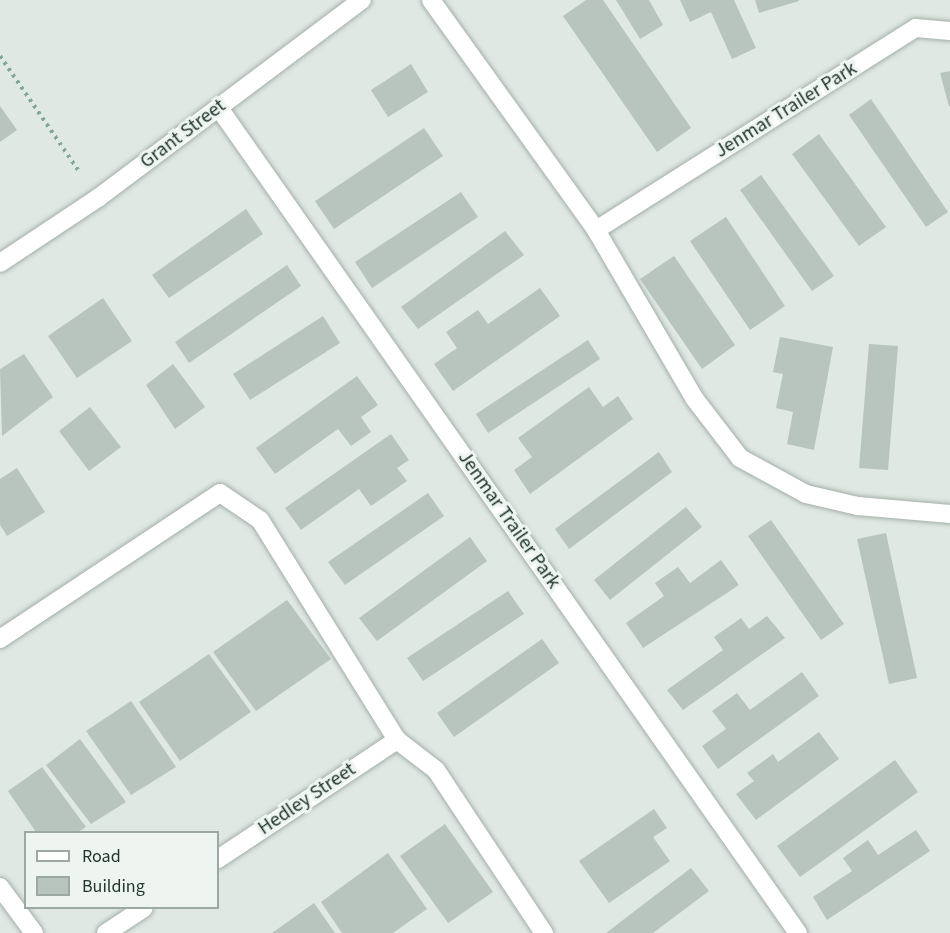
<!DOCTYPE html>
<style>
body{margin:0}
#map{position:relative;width:950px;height:933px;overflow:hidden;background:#dfe8e2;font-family:"Source Sans 3",sans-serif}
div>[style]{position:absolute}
.building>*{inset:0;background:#b7c5be}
.path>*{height:4px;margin-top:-2px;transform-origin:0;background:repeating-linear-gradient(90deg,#82a897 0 3px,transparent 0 7.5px)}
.roads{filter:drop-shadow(0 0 2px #a3afa8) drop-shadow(0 0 2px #a3afa8)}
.lane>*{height:18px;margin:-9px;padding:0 9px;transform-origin:9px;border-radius:9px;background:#fff}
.street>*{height:18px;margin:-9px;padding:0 9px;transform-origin:9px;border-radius:9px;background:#fff}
span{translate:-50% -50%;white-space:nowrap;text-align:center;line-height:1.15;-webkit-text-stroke:6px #eef5f1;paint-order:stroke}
.street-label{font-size:20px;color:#22362d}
.legend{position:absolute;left:24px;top:831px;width:195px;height:78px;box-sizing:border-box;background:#eef5f1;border:2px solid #9ca9a3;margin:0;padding:8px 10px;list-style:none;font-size:18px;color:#22362d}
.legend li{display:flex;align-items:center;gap:12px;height:30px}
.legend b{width:30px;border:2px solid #9ca9a3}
</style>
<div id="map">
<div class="building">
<div style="clip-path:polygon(586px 0,603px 0,691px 128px,657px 152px,563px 16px)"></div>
<div style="clip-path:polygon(616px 0,649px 0,663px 25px,640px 39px)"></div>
<div style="clip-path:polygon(680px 0,734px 0,756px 48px,732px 59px,711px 12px,690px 22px)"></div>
<div style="clip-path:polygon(755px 0,799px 0,799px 1px,759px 13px)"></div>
<div style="clip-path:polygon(411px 64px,428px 92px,388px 117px,371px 90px)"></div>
<div style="clip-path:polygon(950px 71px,950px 106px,949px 106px,940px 73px)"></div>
<div style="clip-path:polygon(871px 99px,948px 212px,926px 227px,849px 115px)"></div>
<div style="clip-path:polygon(0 106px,17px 130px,0 142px)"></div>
<div style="clip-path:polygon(424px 128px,443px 156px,334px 229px,315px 201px)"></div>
<div style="clip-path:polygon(819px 134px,886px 227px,859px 246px,792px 154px)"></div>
<div style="clip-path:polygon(761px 175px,834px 276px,812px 291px,740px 190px)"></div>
<div style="clip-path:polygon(461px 192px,478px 217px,372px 288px,355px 262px)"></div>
<div style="clip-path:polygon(246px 209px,263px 234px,169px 298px,152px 275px)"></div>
<div style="clip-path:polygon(726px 217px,785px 306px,750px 330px,690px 241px)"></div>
<div style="clip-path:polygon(505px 231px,524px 255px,418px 329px,401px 307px)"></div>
<div style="clip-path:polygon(674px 256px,735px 345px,702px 369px,640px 279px)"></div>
<div style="clip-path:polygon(287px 265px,301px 286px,189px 363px,175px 342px)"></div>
<div style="clip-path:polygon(540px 288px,560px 316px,453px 391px,434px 364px,457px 348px,446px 332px,478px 310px,488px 324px)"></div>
<div style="clip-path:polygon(103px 298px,132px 341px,77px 378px,48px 336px)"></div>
<div style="clip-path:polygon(323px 316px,340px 343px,250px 400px,233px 374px)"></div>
<div style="clip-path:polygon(780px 337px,833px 347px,814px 450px,787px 444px,793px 412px,776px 408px,783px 374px,773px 372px)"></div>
<div style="clip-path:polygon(588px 340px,600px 359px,488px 433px,476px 414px)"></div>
<div style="clip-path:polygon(869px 344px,898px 346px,888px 470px,859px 468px)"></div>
<div style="clip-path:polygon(24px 354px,53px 397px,2px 436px,0 369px)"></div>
<div style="clip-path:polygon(173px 364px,205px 407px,175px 429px,146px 385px)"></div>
<div style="clip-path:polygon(357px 376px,378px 405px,361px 417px,371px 432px,351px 446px,338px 429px,275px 474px,256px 448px)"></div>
<div style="clip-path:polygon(589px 387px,603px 407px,618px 396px,633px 419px,530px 494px,514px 470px,532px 457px,518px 438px)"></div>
<div style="clip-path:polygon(90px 407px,121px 447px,89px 471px,59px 431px)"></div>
<div style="clip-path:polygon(391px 434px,409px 460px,397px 468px,407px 481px,371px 506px,359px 489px,301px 530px,285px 508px)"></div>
<div style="clip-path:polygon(659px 452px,672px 472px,569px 549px,555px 529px)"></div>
<div style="clip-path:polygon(17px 468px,45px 512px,7px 536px,0 525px,0 479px)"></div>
<div style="clip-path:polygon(428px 493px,444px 516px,345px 585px,328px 562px)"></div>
<div style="clip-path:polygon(686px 507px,702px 527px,610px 600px,594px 580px)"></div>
<div style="clip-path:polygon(771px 520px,844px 624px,821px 640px,748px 536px)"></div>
<div style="clip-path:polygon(886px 533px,917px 678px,889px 684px,857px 539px)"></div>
<div style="clip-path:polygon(470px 537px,487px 561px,377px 641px,359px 618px)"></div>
<div style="clip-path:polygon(721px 560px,739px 585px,643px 648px,626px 623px,664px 596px,655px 583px,678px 567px,690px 583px)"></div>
<div style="clip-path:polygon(508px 591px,524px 614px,423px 681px,407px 658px)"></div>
<div style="clip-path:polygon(287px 600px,331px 659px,256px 711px,213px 652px)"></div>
<div style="clip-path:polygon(767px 616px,785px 638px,683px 710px,667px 690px,723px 650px,714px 637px,741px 618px,749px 629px)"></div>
<div style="clip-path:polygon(542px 639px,559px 663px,454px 737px,437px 713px)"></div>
<div style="clip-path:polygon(209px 654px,251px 712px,180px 761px,139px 702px)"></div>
<div style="clip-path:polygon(802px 672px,819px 696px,718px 769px,702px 746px,726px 729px,712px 711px,737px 693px,750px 710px)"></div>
<div style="clip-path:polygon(131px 701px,176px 767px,131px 795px,86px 731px)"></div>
<div style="clip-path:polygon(819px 732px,839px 759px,756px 820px,736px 794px,754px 781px,747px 773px,773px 754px,778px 762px)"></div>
<div style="clip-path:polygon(80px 739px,126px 802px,91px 824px,46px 765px)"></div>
<div style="clip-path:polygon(895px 760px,918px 792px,800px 877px,777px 846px)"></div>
<div style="clip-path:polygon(42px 767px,86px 827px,78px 832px,36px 832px,8px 791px)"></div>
<div style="clip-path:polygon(654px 809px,667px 828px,653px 837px,670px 861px,609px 903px,579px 861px)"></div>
<div style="clip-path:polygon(445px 824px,493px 892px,448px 923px,400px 856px)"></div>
<div style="clip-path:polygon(916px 830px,930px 851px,827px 920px,813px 897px,852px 871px,843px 858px,868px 840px,878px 855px)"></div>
<div style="clip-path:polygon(388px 853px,427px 909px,393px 933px,342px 933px,321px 902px)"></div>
<div style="clip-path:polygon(691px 868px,709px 891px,653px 933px,606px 933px)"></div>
<div style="clip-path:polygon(314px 903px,335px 933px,272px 933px)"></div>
</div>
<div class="path">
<div style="left:0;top:56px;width:142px;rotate:55.6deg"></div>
</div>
<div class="roads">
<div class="lane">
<div style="left:0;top:639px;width:264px;rotate:-33.6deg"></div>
<div style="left:220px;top:493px;width:48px;rotate:34deg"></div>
<div style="left:260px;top:520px;width:259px;rotate:58.1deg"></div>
<div style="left:397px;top:740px;width:49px;rotate:37.6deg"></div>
<div style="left:436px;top:770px;width:196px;rotate:56.5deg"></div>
</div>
<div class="street">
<div style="left:431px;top:0;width:283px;rotate:54.3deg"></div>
<div style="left:596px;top:230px;width:194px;rotate:59.7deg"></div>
<div style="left:694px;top:398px;width:76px;rotate:52.5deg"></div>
<div style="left:740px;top:458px;width:75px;rotate:28.6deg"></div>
<div style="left:806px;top:494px;width:53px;rotate:13deg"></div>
<div style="left:858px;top:506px;width:92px;rotate:5deg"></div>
<div style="left:219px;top:108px;width:1008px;rotate:54.94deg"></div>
<div style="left:596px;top:230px;width:378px;rotate:-32.3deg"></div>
<div style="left:916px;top:28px;width:34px;rotate:5deg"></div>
<div style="left:0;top:263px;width:118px;rotate:-33.6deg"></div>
<div style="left:98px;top:198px;width:330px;rotate:-36.9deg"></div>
<div style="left:218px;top:859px;width:215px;rotate:-33.6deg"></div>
<div style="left:0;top:887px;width:57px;rotate:53.5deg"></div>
<div style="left:106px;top:933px;width:45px;rotate:-33.3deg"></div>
</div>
</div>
<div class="street-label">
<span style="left:786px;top:110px;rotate:-32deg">Jenmar Trailer Park</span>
<span style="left:183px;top:134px;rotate:-37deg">Grant Street</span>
<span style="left:509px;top:520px;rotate:55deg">Jenmar Trailer Park</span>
<span style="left:307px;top:799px;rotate:-34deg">Hedley Street</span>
</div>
<ul class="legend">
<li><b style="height:8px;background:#fff"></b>Road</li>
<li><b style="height:16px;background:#b7c5be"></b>Building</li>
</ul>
</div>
